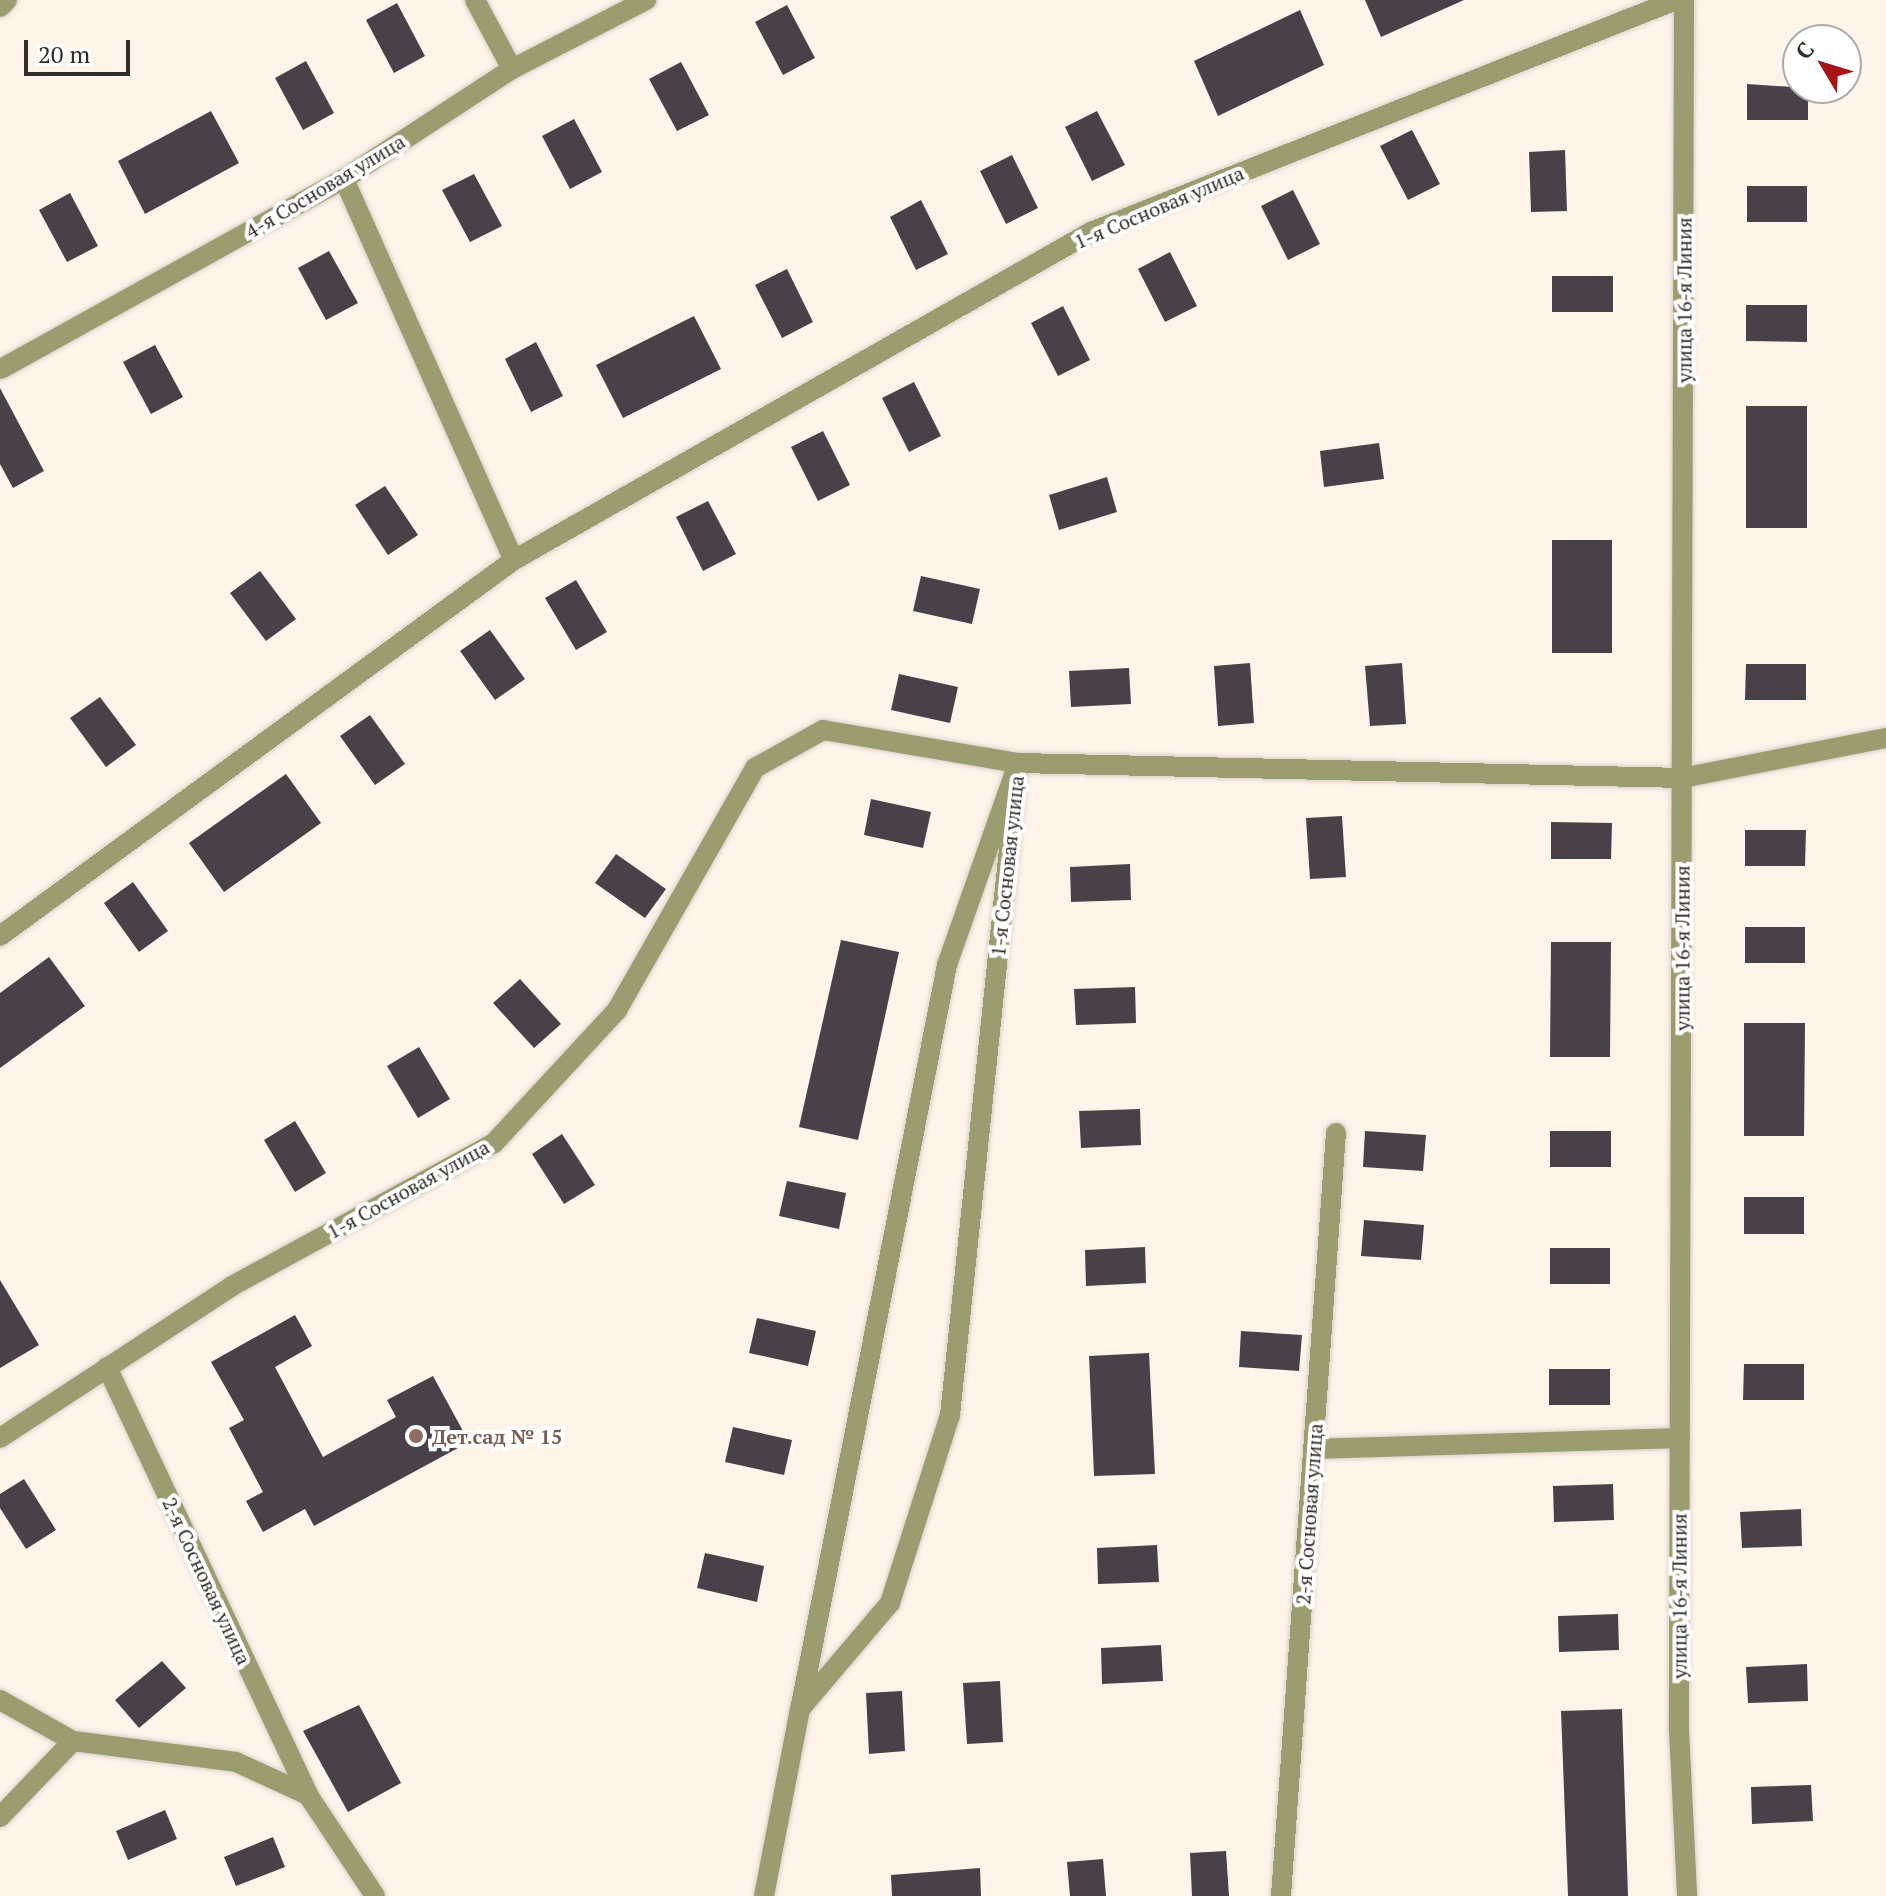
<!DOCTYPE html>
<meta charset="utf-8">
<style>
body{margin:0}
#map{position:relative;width:1886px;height:1896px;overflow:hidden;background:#fef4ea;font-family:"PT Serif",serif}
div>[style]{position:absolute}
.building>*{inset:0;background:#494148}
.roads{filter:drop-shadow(0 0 2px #d9d0c7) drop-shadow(0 0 2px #d9d0c7)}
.minor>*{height:20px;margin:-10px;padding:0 10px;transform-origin:10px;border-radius:10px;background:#9b9c70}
.dots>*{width:22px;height:22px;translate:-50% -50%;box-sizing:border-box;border:4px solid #fff;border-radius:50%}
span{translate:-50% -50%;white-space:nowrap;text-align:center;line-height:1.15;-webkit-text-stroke:8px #fff;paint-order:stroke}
.street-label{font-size:20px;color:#312d2a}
.education-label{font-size:20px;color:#785e54;font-weight:700}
.left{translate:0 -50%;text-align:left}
.north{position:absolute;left:1782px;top:24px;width:80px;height:80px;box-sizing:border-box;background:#fff;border:2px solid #adabaa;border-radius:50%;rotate:308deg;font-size:22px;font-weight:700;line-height:32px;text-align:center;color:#312d2a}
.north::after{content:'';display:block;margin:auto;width:28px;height:36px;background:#a81415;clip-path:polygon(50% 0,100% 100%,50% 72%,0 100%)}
.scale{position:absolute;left:24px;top:40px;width:106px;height:36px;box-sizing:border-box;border:4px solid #312d2a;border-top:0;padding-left:10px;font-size:24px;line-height:28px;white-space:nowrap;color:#312d2a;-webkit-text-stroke:6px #fff;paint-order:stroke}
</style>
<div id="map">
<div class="building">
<div style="clip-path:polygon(1365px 0,1464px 0,1381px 37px)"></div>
<div style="clip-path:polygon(397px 3px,425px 56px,394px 73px,366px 20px)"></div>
<div style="clip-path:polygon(787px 5px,815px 58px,783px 75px,755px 22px)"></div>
<div style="clip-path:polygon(1300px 10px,1324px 65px,1218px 116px,1194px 61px)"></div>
<div style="clip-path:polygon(306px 61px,334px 113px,303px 130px,275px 78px)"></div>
<div style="clip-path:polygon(681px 62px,709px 115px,677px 131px,649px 79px)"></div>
<div style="clip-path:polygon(1747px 84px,1808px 88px,1808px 120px,1747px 120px)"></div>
<div style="clip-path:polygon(211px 111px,239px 163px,145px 214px,118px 161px)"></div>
<div style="clip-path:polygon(1097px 111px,1125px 165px,1092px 181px,1065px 127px)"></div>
<div style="clip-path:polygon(574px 119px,602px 172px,570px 189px,542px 136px)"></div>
<div style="clip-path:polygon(1412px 130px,1440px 184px,1408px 200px,1380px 146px)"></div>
<div style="clip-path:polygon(1565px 150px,1567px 211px,1531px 212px,1529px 152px)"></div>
<div style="clip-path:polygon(1012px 155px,1038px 208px,1006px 224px,980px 171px)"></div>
<div style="clip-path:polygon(474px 174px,502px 226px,470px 242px,442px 190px)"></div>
<div style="clip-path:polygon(1747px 186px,1807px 186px,1807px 222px,1747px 222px)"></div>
<div style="clip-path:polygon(1293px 190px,1320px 244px,1288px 260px,1261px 206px)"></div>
<div style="clip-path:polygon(70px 193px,98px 246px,67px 262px,39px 210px)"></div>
<div style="clip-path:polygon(921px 200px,948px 254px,916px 270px,890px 217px)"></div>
<div style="clip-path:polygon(329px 251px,358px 303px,326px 320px,298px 268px)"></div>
<div style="clip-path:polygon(1170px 252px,1197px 306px,1165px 322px,1138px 269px)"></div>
<div style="clip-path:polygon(787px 269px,813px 322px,782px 338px,755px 285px)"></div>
<div style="clip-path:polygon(1552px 276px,1613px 276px,1613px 312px,1552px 312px)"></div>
<div style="clip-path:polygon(1746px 305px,1807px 305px,1807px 342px,1746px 341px)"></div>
<div style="clip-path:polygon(1063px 306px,1090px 360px,1058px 376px,1031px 323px)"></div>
<div style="clip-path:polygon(694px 316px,721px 369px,623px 418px,596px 365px)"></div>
<div style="clip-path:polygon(536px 342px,563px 396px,531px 412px,505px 359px)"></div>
<div style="clip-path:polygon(155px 345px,183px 397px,151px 414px,123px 362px)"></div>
<div style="clip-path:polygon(914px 382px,941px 436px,909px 452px,882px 398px)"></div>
<div style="clip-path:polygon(0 388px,44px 471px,13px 488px,0 464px)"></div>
<div style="clip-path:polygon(1746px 406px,1807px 406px,1807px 528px,1746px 528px)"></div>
<div style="clip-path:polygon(823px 431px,850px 485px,818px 501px,791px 447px)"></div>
<div style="clip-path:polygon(1379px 443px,1384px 479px,1324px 487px,1320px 451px)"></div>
<div style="clip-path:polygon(1107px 477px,1117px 512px,1059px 530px,1049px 495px)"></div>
<div style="clip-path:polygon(385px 486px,418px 535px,388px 555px,355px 505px)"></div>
<div style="clip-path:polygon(708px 501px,736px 554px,703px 571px,676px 517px)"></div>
<div style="clip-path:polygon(1552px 540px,1612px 540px,1612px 653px,1552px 653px)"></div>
<div style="clip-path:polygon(260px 571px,296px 619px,266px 641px,230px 593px)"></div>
<div style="clip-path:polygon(921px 576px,980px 589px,972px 624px,913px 611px)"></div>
<div style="clip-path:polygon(576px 580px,607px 632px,576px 650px,545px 598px)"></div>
<div style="clip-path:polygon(490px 630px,525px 679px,495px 700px,460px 651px)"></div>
<div style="clip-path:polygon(1250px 663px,1254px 723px,1218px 726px,1214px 666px)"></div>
<div style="clip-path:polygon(1402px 663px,1406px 724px,1370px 726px,1365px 666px)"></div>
<div style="clip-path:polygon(1746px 664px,1806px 664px,1806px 700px,1745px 700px)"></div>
<div style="clip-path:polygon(1129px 668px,1131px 704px,1071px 707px,1069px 671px)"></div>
<div style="clip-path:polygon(899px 674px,958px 687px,950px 723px,891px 710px)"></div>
<div style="clip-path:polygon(100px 697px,136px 745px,106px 767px,70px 718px)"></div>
<div style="clip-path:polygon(370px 715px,405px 764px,375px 785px,340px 736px)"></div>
<div style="clip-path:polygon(286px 774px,321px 823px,224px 892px,189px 843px)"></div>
<div style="clip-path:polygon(871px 799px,931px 812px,923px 848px,864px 835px)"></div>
<div style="clip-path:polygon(1342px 816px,1346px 877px,1310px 879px,1306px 818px)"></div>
<div style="clip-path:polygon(1551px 822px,1612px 823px,1611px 859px,1551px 859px)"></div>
<div style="clip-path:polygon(1745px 830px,1806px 830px,1805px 866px,1745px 866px)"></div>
<div style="clip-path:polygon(616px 854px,666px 889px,645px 918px,595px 883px)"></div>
<div style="clip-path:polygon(1130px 864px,1131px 900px,1071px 902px,1070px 867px)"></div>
<div style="clip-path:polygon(133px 882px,168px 931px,139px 952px,104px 903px)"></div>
<div style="clip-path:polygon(1745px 927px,1805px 927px,1805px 963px,1745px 963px)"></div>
<div style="clip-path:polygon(841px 940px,899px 952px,858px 1140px,799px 1127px)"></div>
<div style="clip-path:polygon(1551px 942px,1611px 942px,1610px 1057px,1550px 1057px)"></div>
<div style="clip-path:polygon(49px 957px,85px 1006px,0 1068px,0 993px)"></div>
<div style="clip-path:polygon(520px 979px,561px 1024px,534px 1048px,493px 1003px)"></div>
<div style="clip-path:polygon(1135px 987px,1136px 1023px,1076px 1025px,1074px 989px)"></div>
<div style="clip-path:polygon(1744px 1023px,1805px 1023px,1804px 1136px,1744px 1136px)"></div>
<div style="clip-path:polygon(419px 1047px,450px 1099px,418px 1118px,387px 1066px)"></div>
<div style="clip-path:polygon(1140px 1109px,1141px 1145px,1081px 1148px,1079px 1111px)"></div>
<div style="clip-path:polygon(295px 1121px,326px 1173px,295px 1192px,264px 1140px)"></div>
<div style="clip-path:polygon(1365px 1131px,1426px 1135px,1423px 1171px,1363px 1167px)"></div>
<div style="clip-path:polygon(1550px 1131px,1611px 1131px,1611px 1167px,1550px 1167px)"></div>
<div style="clip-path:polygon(562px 1134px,595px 1185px,564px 1204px,532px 1154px)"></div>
<div style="clip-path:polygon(787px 1181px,846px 1193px,839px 1229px,779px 1216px)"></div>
<div style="clip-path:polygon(1744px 1197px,1804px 1197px,1804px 1234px,1744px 1234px)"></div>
<div style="clip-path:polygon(1364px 1220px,1424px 1225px,1421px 1260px,1361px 1256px)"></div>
<div style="clip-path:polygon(1145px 1247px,1146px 1283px,1086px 1286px,1085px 1250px)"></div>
<div style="clip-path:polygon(1550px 1248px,1610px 1248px,1610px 1284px,1550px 1284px)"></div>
<div style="clip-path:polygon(0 1280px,39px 1345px,0 1368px)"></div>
<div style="clip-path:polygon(295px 1315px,312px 1346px,275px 1367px,323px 1457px,396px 1417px,387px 1400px,433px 1376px,469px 1442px,314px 1526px,305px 1509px,263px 1532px,246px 1501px,263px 1492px,229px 1428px,244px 1420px,211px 1362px)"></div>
<div style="clip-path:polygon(757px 1318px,816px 1331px,808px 1366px,749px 1353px)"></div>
<div style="clip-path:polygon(1241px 1331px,1302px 1335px,1299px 1371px,1239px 1367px)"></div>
<div style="clip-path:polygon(1149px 1353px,1155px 1474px,1094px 1476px,1089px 1356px)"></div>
<div style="clip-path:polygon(1744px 1364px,1804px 1364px,1804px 1400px,1743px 1400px)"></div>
<div style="clip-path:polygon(1549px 1369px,1610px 1369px,1610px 1405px,1549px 1405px)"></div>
<div style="clip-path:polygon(733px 1427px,792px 1440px,784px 1475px,725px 1462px)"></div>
<div style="clip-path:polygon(24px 1479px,56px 1530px,26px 1549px,0 1508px,0 1494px)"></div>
<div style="clip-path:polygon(1613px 1484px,1614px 1520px,1554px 1522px,1553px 1486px)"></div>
<div style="clip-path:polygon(1801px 1509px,1802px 1546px,1742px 1548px,1740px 1512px)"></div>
<div style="clip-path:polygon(1157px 1545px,1159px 1582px,1098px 1584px,1097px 1548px)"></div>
<div style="clip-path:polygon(705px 1553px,764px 1566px,757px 1602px,697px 1588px)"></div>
<div style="clip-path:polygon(1618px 1614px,1619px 1650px,1559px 1652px,1558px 1616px)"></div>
<div style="clip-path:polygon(1161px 1645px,1163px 1681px,1102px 1684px,1101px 1648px)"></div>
<div style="clip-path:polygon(162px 1661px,186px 1688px,139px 1728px,115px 1700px)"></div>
<div style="clip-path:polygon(1807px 1664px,1808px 1701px,1748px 1703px,1746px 1667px)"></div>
<div style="clip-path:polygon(1000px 1681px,1003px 1742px,967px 1744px,963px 1683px)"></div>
<div style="clip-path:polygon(902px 1691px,905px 1751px,869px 1754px,866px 1693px)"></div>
<div style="clip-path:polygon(359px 1705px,401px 1783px,348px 1812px,303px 1731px)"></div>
<div style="clip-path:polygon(1622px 1709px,1628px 1896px,1568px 1896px,1561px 1711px)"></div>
<div style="clip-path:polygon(1811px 1785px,1813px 1821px,1752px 1824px,1751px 1787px)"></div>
<div style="clip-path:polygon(165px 1810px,177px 1839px,128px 1860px,116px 1831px)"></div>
<div style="clip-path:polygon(273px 1837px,285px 1867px,236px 1886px,224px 1857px)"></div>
<div style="clip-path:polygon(1226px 1851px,1229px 1896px,1192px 1896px,1190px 1853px)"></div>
<div style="clip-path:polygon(1103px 1859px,1106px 1896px,1070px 1896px,1067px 1862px)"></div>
<div style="clip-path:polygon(980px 1868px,981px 1896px,892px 1896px,891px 1875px)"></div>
</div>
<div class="roads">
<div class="minor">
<div style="left:475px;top:0;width:78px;rotate:61.8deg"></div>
<div style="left:1684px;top:0;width:1730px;rotate:90.17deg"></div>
<div style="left:1679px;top:1730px;width:166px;rotate:87.2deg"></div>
<div style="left:0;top:7px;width:10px;rotate:-45deg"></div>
<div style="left:344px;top:179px;width:417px;rotate:66deg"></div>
<div style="left:1px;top:369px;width:392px;rotate:-29deg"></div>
<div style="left:344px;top:179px;width:201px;rotate:-33.2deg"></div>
<div style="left:512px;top:69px;width:151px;rotate:-27.2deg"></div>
<div style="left:0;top:936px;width:637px;rotate:-36.19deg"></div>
<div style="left:514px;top:560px;width:664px;rotate:-29.62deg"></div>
<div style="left:1091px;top:232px;width:629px;rotate:-21.63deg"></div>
<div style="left:107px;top:1367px;width:473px;rotate:64.8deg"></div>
<div style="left:0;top:1438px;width:277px;rotate:-33.2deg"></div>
<div style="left:232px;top:1286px;width:298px;rotate:-28.6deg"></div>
<div style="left:494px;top:1143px;width:181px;rotate:-47.2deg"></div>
<div style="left:617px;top:1010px;width:279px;rotate:-60.3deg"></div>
<div style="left:755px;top:768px;width:78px;rotate:-29.2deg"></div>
<div style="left:823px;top:730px;width:198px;rotate:9.6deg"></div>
<div style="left:1018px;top:763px;width:656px;rotate:95.95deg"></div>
<div style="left:950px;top:1415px;width:197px;rotate:107.7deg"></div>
<div style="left:890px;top:1603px;width:139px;rotate:130.3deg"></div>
<div style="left:800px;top:1709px;width:190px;rotate:100.9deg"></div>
<div style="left:1313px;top:1449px;width:367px;rotate:-1.7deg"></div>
<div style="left:0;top:1700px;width:84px;rotate:29.3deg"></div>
<div style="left:801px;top:1705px;width:754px;rotate:-78.84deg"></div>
<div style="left:947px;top:965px;width:214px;rotate:-70.6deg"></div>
<div style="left:1018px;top:763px;width:664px;rotate:1.29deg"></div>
<div style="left:1682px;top:778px;width:208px;rotate:-11.1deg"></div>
<div style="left:0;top:1817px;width:105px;rotate:-46.2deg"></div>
<div style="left:73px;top:1741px;width:164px;rotate:7.3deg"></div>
<div style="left:236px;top:1762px;width:79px;rotate:24.6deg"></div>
<div style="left:308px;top:1795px;width:121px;rotate:56.4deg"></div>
<div style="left:1281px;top:1896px;width:765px;rotate:-85.88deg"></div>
</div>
</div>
<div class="dots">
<div style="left:416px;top:1436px;background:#8d6e63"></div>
</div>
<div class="street-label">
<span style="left:325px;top:186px;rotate:-31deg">4-я Сосновая улица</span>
<span style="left:1159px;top:207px;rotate:-23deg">1-я Сосновая улица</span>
<span style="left:1684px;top:300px;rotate:-90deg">улица 16-я Линия</span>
<span style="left:1007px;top:866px;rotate:-84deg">1-я Сосновая улица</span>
<span style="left:1682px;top:948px;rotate:-90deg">улица 16-я Линия</span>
<span style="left:408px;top:1189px;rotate:-29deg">1-я Сосновая улица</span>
<span style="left:1309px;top:1514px;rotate:-86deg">2-я Сосновая улица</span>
<span style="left:207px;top:1581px;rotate:65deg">2-я Сосновая улица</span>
<span style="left:1679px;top:1596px;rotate:-90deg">улица 16-я Линия</span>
</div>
<div class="education-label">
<span class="left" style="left:432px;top:1436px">Дет.сад № 15</span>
</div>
<div class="north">С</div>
<div class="scale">20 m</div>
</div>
